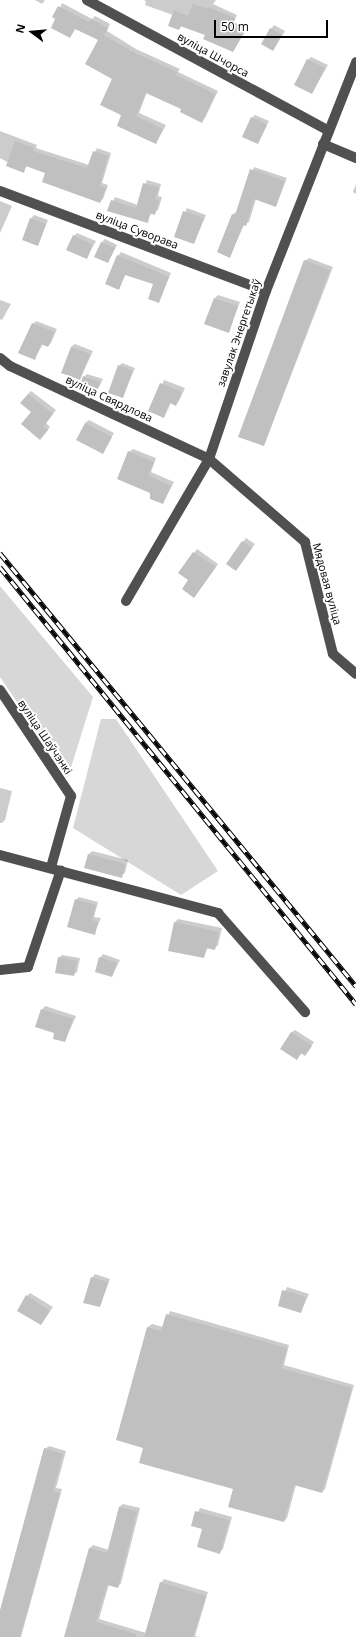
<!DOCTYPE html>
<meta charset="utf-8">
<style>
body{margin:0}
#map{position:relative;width:356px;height:1637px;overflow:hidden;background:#fff;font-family:"Open Sans",sans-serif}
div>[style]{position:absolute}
.green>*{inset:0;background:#d7d7d7}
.shadow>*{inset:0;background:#0003}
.building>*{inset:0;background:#c0c0c0}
.minor>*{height:10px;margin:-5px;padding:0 5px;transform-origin:5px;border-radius:5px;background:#505050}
.rail>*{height:4.5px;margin-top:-2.25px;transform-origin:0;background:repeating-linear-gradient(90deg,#fff 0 9px,#000 0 18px);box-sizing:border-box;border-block:1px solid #000}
span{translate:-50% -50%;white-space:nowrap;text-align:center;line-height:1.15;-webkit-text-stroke:4px #fff;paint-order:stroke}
.street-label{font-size:11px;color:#000}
.north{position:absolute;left:12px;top:12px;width:40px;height:40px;-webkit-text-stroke:3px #fff;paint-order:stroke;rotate:286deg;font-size:11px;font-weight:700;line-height:16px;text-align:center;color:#000}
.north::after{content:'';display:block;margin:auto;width:14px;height:18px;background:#000;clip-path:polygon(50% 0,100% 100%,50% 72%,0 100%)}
.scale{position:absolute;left:214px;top:20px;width:114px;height:18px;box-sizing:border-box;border:2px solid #000;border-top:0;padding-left:5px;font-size:12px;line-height:14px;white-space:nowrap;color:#000;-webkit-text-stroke:3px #fff;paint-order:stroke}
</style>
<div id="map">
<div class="green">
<div style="clip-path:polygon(0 586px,93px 697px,68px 777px,0 677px)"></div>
<div style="clip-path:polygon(101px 719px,116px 719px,218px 871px,181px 895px,73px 828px)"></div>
</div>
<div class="shadow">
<div style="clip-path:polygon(35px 0,45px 0,42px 4px)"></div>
<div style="clip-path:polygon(143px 0,216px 0,213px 4px,237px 15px,234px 22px,246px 29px,233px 51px,206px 34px,182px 26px,179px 29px,173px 15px,145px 5px,146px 1px)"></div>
<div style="clip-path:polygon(62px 3px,92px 19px,95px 16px,110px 24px,107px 31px,136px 49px,180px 69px,178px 72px,218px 91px,205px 118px,201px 121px,182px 108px,147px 92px,139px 113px,166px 125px,156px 143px,123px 114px,99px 40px,76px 28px,70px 37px,56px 19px)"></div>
<div style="clip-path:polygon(274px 25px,285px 31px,273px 50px,271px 29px)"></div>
<div style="clip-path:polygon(311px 57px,328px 65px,312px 93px,308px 60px)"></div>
<div style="clip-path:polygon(255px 115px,269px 121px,257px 143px,252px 118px)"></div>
<div style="clip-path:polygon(0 131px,37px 145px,36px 148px,89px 165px,97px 148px,111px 153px,102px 183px,108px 185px,103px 199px,100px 202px,46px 173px,27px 166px,23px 171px,0 158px)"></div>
<div style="clip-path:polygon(254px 167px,287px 178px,276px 205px,256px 199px,249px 222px,244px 225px,230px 256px,218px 252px,233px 214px,238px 211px)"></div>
<div style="clip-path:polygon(147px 180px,161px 184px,158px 196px,162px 197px,158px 210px,152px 213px,147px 221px,108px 211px,115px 197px,138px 205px)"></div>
<div style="clip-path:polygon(356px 184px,356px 194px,353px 192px)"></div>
<div style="clip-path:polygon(0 201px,12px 206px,0 233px)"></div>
<div style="clip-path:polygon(187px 208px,206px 215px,194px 243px,175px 236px)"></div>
<div style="clip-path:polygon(34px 215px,48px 220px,38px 245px,31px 219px)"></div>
<div style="clip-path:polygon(77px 233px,96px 241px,86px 258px,74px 236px)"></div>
<div style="clip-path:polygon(105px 239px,117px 245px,108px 262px,101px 243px)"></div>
<div style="clip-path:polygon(121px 252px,171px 273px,159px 301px,154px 284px,126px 274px,118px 289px,118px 256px)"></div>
<div style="clip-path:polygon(309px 258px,333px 267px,264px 445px,305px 261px)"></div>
<div style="clip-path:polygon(218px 295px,240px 302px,228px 332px,215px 298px)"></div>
<div style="clip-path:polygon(0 300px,11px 304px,2px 320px,0 319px)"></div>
<div style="clip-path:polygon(36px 321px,57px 329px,51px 343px,48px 346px,43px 344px,35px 358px,33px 324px)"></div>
<div style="clip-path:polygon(75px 344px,93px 351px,80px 379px,71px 347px)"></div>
<div style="clip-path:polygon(122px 363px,135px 368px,122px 397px,119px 366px)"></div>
<div style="clip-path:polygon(87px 374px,103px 379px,96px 393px,84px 377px)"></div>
<div style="clip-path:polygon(164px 380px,185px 388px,179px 401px,176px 404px,171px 402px,167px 413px,171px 398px,164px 416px,150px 411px)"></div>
<div style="clip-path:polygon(31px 391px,56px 410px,46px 423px,50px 427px,44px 435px,32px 411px,28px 394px)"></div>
<div style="clip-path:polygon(89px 420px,114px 433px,103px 452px,85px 423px)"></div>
<div style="clip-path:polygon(133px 449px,156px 458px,151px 472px,174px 482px,163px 503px,150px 492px,129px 452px)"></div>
<div style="clip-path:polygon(246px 538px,255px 544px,236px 570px,243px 542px)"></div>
<div style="clip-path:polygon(197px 549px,218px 564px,194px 597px,190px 580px,180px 573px)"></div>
<div style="clip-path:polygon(0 788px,12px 791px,5px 820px,2px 823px,0 823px)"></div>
<div style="clip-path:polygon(92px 851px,128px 860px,125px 873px,121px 876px,89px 854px)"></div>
<div style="clip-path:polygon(79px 897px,98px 902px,94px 917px,101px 918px,94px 934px,76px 900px)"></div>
<div style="clip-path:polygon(178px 919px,222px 928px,218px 945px,215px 948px,208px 947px,204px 957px,175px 922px)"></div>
<div style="clip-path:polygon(103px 954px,120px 960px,112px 976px,100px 958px)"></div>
<div style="clip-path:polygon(62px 955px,80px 958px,77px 972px,73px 975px,59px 958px)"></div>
<div style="clip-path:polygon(45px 1006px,76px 1016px,65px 1041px,56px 1033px,42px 1010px)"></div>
<div style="clip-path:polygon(295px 1030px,314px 1042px,305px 1055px,302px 1053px,296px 1059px,291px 1033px)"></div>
<div style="clip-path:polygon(95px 1274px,110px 1279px,100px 1306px,92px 1278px)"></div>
<div style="clip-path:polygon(287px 1287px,309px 1294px,301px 1312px,279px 1305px)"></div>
<div style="clip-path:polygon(30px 1293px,53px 1307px,41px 1324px,27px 1296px)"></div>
<div style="clip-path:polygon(170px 1311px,289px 1345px,284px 1365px,354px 1385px,325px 1489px,322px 1492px,296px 1485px,287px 1518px,284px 1521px,234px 1489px,144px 1447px,117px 1439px,148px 1327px,152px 1324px,163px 1327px)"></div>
<div style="clip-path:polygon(49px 1446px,66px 1451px,56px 1488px,62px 1489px,21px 1637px,0 1637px,0 1613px,45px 1449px)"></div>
<div style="clip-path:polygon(123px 1504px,140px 1508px,121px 1583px,118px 1587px,109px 1584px,99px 1619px,146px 1633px,161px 1583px,164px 1579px,208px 1592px,195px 1636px,199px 1637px,65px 1637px,90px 1548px,93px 1545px,109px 1550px,119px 1507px)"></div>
<div style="clip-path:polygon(200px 1508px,232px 1517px,223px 1549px,220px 1552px,204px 1528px,192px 1525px)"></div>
</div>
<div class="building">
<div style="clip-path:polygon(193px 4px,208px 9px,209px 7px,235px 18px,231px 26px,244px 33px,233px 52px,203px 39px,205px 35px,180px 26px,179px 30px,168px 26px,174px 10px,188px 16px)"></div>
<div style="clip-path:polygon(58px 6px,89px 22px,91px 19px,108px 28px,104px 35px,133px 52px,177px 72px,176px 75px,215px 94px,202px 123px,180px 112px,181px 109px,146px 93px,136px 116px,163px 129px,156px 144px,117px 126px,121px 115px,100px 105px,112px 79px,85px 64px,98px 40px,75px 29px,70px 38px,51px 28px,55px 19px,52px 17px)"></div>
<div style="clip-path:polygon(270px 28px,282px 35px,273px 51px,261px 44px)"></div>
<div style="clip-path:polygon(307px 59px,325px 68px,312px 94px,294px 85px)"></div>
<div style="clip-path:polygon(251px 117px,267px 125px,258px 144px,242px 137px)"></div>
<div style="clip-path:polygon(15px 141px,34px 148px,33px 151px,87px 168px,93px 151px,108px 156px,100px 186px,106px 188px,100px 203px,42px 182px,45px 173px,26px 166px,24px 173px,6px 166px)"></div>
<div style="clip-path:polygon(250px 169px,285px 181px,276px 207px,254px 199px,246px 226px,243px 225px,230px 258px,217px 252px,232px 214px,235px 215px)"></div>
<div style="clip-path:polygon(143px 183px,159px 187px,155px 199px,159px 200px,155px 215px,150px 213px,148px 223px,107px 211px,111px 200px,136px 208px)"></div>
<div style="clip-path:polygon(183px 211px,204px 218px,194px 244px,174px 237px)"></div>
<div style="clip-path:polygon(30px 218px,46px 224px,38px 246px,22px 240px)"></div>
<div style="clip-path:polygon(73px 235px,93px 245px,87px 259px,66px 250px)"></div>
<div style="clip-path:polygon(101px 242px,115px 248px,108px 263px,94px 257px)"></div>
<div style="clip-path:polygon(117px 255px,169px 277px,159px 303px,148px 299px,153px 284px,125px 275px,119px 290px,105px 284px)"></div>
<div style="clip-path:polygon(304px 260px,330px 270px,264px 446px,238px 437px)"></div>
<div style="clip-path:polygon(214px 298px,238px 306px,229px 333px,204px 324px)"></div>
<div style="clip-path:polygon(32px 323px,54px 332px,48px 347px,41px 344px,35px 360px,18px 353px)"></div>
<div style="clip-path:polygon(71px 347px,90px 354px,80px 380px,61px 373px)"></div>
<div style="clip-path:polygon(118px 365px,133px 371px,123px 398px,108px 393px)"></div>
<div style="clip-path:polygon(83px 376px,100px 382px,96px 394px,79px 389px)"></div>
<div style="clip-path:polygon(160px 383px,182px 392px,176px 406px,170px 403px,164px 418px,148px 411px)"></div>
<div style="clip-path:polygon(28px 394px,53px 414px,43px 427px,48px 430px,40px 440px,21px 424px,31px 412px,20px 403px)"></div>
<div style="clip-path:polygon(85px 423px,112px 437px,103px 454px,76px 440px)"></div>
<div style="clip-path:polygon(128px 451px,154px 462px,148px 475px,171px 486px,163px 504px,150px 499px,150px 493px,117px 479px)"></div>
<div style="clip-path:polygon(242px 541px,252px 548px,236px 571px,226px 564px)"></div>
<div style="clip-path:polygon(193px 552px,216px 567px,194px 598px,182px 589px,188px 580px,178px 573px)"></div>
<div style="clip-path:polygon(88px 854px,125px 864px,122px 878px,84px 868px)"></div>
<div style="clip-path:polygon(75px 899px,96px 905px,92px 920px,98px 922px,95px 935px,67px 927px)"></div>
<div style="clip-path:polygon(174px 922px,219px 932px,215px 950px,206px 948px,204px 958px,168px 951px)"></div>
<div style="clip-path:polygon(58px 957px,77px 961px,74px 976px,55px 973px)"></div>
<div style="clip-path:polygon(99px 957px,117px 963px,112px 977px,95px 972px)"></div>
<div style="clip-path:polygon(41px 1009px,73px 1019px,65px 1042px,53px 1039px,54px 1033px,35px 1027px)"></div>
<div style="clip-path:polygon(291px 1032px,312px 1046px,305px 1056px,301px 1053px,297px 1060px,280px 1049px)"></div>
<div style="clip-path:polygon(91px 1277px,108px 1282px,100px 1307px,83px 1303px)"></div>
<div style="clip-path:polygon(282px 1290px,306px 1297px,301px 1313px,278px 1306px)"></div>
<div style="clip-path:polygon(26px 1295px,50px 1311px,41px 1325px,17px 1311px)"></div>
<div style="clip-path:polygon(166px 1314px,287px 1348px,281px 1368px,352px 1388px,322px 1493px,294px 1485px,284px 1522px,228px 1507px,233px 1489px,139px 1463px,143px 1448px,116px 1440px,147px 1327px,161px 1331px)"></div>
<div style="clip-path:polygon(44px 1448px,63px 1454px,53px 1491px,60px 1493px,20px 1637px,0 1637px,0 1610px)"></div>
<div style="clip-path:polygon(119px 1507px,137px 1511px,118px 1588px,107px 1585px,96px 1622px,136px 1634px,136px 1637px,64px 1637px,89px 1548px,107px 1553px)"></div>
<div style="clip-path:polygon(195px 1511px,229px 1520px,220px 1554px,197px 1547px,202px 1529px,191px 1526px)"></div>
<div style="clip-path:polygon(160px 1582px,206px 1596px,193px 1637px,144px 1637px)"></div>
</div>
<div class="minor">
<div style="left:87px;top:0;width:275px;rotate:28.4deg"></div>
<div style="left:323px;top:144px;width:36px;rotate:23deg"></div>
<div style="left:0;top:191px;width:284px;rotate:20.6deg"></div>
<div style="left:0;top:358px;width:13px;rotate:39deg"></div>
<div style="left:10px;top:366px;width:220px;rotate:25deg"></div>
<div style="left:209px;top:459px;width:127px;rotate:40.8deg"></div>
<div style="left:305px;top:542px;width:115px;rotate:76deg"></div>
<div style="left:333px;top:654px;width:30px;rotate:41deg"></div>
<div style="left:126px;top:601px;width:164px;rotate:-59.7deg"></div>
<div style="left:209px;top:459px;width:177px;rotate:-71.3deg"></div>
<div style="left:266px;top:291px;width:246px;rotate:-68.5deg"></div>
<div style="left:0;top:690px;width:128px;rotate:56.2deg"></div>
<div style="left:71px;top:796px;width:74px;rotate:105.7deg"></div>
<div style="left:0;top:855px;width:226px;rotate:14.9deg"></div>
<div style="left:218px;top:913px;width:132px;rotate:48.7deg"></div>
<div style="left:0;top:970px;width:28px;rotate:-6deg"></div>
<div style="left:28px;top:967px;width:102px;rotate:-71.2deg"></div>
</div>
<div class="rail">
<div style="left:0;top:553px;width:561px;rotate:50.57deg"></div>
<div style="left:0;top:567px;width:564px;rotate:50.83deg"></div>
</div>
<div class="street-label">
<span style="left:213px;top:55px;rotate:29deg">вуліца Шчорса</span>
<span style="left:137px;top:230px;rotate:21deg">вуліца Суворава</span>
<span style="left:239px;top:333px;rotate:-71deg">завулак Энергетыкаў</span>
<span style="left:109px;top:399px;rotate:25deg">вуліца Свярдлова</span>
<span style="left:327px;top:584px;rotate:75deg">Мядовая вуліца</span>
<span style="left:45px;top:737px;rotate:56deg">вуліца Шаўчэнкі</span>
</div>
<div class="north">N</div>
<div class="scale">50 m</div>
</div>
